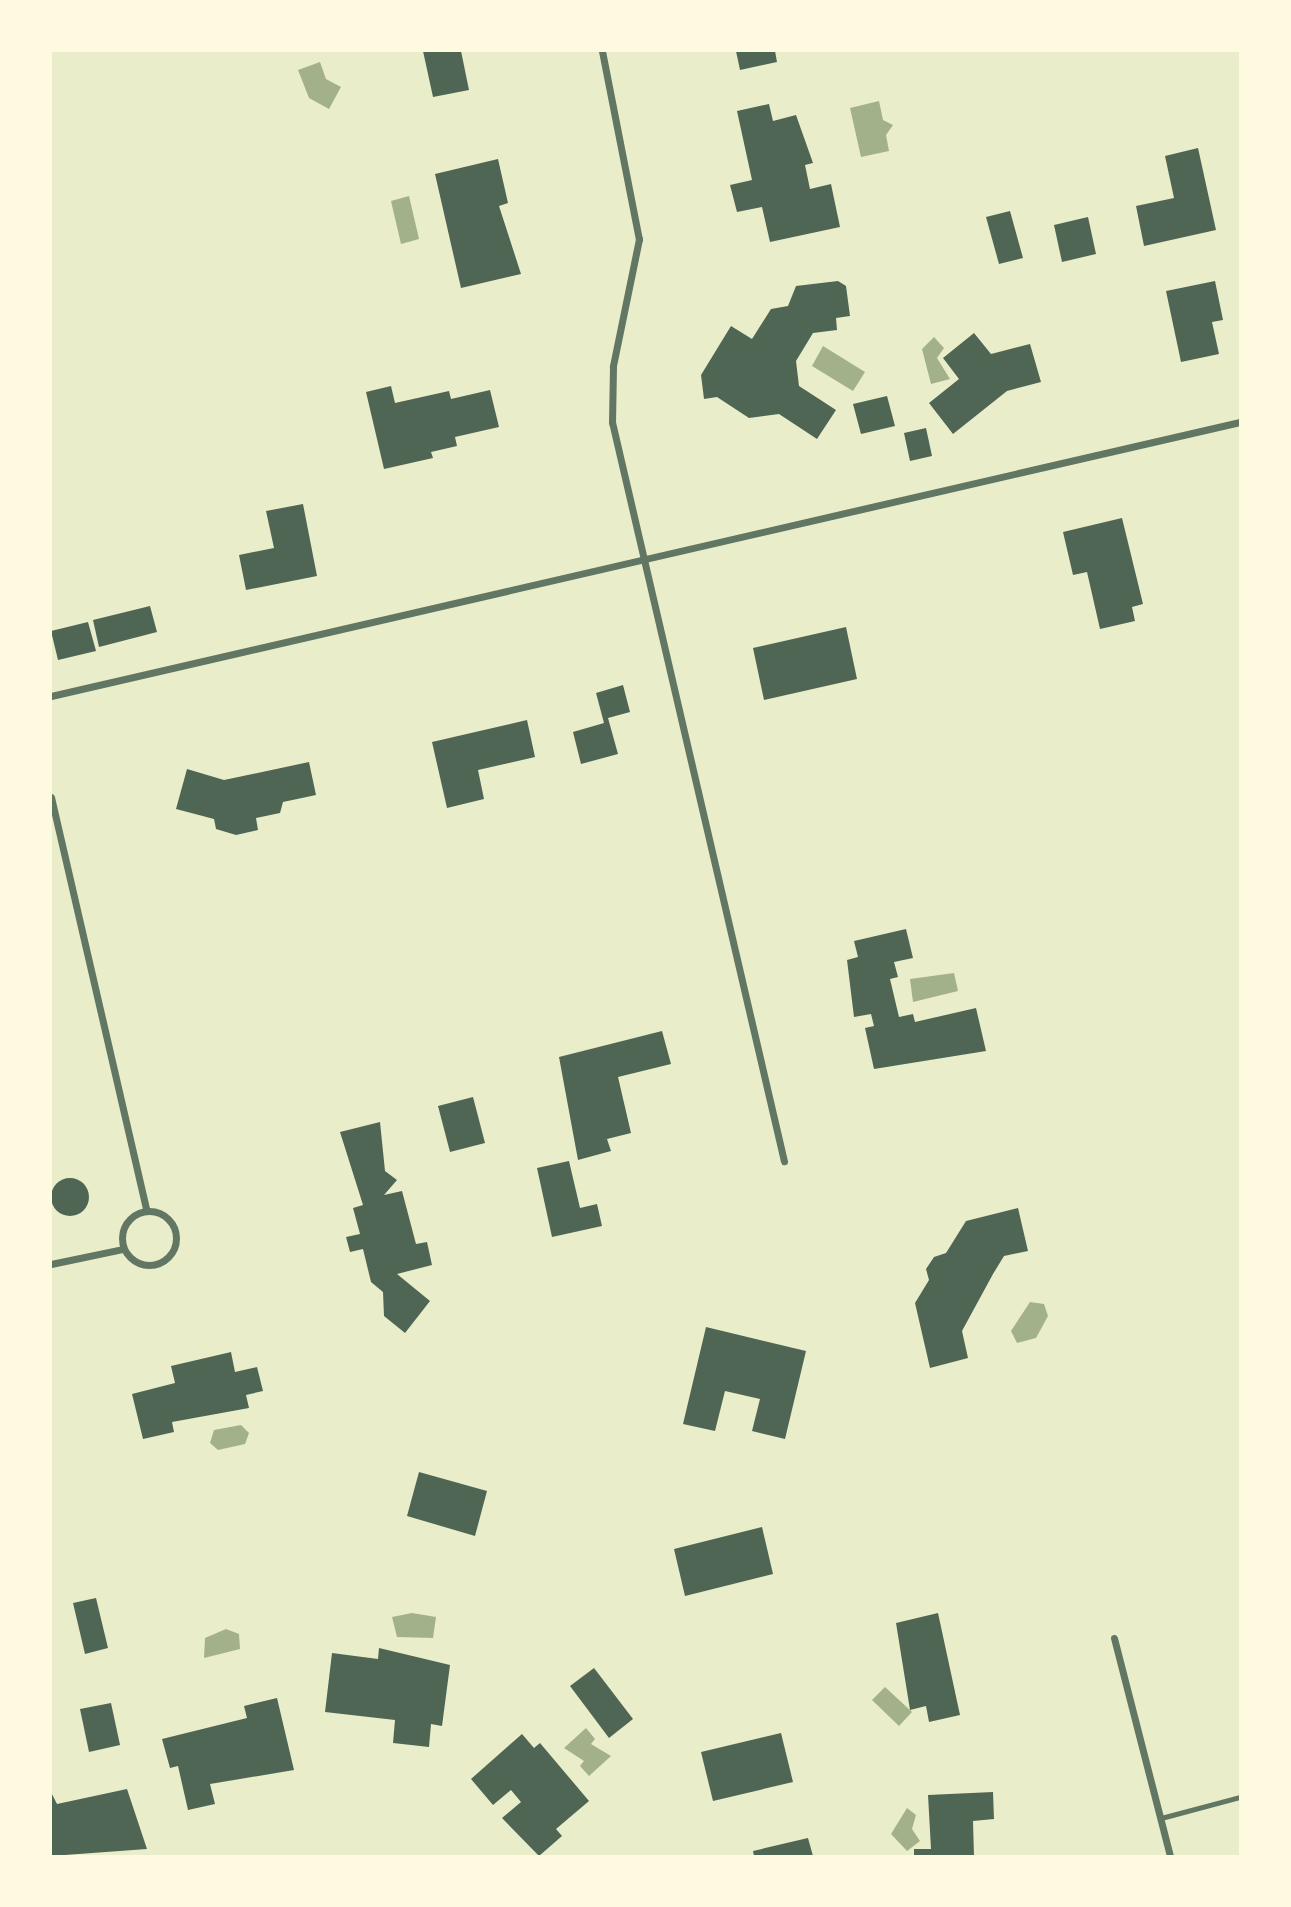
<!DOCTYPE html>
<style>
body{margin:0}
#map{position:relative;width:1291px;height:1907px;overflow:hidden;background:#e9edc9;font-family:"Exo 2",sans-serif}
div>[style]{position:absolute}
.water>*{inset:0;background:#a3b18a}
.building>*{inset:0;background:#4f6655}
.round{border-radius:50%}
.service>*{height:5px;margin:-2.5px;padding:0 2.5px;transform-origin:2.5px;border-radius:2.5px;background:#617663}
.minor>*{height:7px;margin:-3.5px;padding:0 3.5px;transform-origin:3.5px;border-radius:3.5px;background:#617663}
.minor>.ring{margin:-3.5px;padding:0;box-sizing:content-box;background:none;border:7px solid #617663;border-radius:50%}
span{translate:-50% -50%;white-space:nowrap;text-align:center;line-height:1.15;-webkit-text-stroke:5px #fefae0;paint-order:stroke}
.frame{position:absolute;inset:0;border:52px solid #fefae0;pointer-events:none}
</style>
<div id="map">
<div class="water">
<div style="clip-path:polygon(320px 62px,326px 79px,341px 87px,329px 109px,309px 98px,298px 70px)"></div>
<div style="clip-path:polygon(879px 101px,883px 120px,893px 125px,886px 135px,889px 151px,861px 157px,850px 108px)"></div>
<div style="clip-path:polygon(409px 196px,419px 239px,401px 244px,391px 201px)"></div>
<div style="clip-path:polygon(934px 337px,944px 348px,937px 358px,950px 379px,931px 384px,922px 349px)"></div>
<div style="clip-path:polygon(823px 346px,865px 372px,853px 391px,812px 366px)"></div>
<div style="clip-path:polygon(954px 973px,958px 991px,913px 1002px,910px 979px)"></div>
<div style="clip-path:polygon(1030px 1302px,1044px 1304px,1048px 1316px,1036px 1338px,1017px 1343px,1011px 1331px)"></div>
<div style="clip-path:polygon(241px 1425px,249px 1433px,245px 1444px,218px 1450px,210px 1443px,214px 1430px)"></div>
<div style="clip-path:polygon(412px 1613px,436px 1617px,433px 1638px,397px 1637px,392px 1617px)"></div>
<div style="clip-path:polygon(226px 1629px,239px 1634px,240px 1649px,204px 1658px,205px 1638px)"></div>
<div style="clip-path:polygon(885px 1687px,912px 1712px,899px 1726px,872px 1700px)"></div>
<div style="clip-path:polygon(586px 1728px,595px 1739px,591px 1744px,611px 1756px,589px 1776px,580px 1766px,584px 1761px,564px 1748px)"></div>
<div style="clip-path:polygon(907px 1808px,916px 1815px,912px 1829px,920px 1841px,907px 1851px,891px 1834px)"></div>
</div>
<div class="building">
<div style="clip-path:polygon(423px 51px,461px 51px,469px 90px,433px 97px)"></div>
<div style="clip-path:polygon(736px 51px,775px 51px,777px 62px,740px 70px)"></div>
<div style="clip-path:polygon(769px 104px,773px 121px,796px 115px,813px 163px,805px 165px,810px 189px,831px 184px,840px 227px,770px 242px,762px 207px,737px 212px,730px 185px,752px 180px,737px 111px)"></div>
<div style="clip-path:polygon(1198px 148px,1216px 230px,1144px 246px,1136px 206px,1174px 198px,1165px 156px)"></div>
<div style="clip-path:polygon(498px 159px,508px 203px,499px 206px,521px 274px,461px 288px,435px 174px)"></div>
<div style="clip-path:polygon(1010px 211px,1023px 258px,999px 264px,986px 217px)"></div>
<div style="clip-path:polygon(1088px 217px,1096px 254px,1062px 262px,1054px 225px)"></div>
<div style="clip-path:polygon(838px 281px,846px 286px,850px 316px,836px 318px,837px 330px,813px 333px,796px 361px,799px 386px,836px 410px,817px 439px,779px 414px,749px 418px,717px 397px,704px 399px,701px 375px,731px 326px,752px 339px,771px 309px,788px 306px,796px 286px)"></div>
<div style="clip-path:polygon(1215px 281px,1223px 320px,1212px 322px,1219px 354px,1181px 362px,1166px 291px)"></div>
<div style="clip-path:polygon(974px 333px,991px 354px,1030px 344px,1041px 382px,1007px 391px,953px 434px,929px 403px,959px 379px,943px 358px)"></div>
<div style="clip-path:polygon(391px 386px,395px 403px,449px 391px,451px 399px,490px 390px,499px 427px,455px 437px,457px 446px,431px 452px,433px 458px,384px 469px,366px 392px)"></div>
<div style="clip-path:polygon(887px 396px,895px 426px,861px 434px,853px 404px)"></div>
<div style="clip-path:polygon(926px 428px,932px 456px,910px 461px,904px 433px)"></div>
<div style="clip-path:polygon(303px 504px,317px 576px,246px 590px,239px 555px,274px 548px,266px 511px)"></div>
<div style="clip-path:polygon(1122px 518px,1143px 604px,1132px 607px,1135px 621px,1100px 629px,1087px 572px,1073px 575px,1063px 532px)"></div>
<div style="clip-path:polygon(150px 606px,157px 632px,99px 647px,93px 620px)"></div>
<div style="clip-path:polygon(88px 622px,96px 651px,58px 660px,51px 631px)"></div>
<div style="clip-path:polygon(846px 627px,857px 679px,764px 700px,753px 648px)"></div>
<div style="clip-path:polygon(623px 685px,630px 712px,608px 718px,618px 754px,581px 764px,573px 732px,604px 723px,596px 693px)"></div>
<div style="clip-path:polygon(527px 720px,535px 757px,478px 770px,484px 799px,447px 808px,432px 742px)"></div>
<div style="clip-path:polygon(309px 762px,316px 795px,283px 802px,280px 813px,256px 818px,258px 830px,236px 835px,216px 829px,214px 819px,176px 809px,187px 769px,224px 780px)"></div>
<div style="clip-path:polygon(906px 929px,913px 958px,894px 962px,898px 977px,890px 979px,899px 1017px,913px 1014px,915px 1022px,976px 1008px,986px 1051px,874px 1069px,865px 1028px,874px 1026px,871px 1014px,854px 1017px,847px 960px,858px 957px,854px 941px)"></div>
<div style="clip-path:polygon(662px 1031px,671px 1064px,618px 1077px,631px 1133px,607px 1139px,611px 1151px,578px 1160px,559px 1057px)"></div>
<div style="clip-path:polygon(473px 1097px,485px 1143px,450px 1152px,438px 1106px)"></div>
<div style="clip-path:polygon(380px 1122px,385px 1171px,397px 1180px,384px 1195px,402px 1191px,416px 1244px,427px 1242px,432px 1265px,397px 1274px,430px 1301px,405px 1333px,384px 1316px,383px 1292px,371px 1282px,363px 1249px,350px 1252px,346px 1237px,360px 1234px,353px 1208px,363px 1205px,340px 1132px)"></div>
<div style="clip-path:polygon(569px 1161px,580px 1208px,597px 1204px,602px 1226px,552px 1237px,537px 1168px)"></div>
<div class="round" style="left:51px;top:1178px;width:38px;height:38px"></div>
<div style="clip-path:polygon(1018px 1208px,1028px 1251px,1004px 1256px,993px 1274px,962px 1331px,968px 1358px,930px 1368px,915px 1303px,929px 1280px,926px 1269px,934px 1257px,946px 1253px,966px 1221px)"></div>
<div style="clip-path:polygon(706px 1327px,806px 1351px,785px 1439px,752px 1431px,760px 1399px,725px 1391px,715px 1431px,683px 1424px)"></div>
<div style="clip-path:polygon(231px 1352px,235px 1372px,257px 1367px,263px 1391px,246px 1395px,249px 1408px,172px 1422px,174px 1432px,143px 1439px,132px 1394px,175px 1383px,171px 1366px)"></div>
<div style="clip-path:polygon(419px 1472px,487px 1491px,475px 1536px,407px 1516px)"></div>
<div style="clip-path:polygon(762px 1527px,773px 1574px,685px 1596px,674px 1549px)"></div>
<div style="clip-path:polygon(96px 1598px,108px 1648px,85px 1654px,73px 1603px)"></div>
<div style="clip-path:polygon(938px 1613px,960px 1715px,929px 1722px,926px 1706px,910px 1710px,896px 1623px)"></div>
<div style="clip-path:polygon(379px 1648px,450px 1665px,442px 1726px,431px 1724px,429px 1747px,393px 1743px,395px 1720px,325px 1712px,332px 1653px,378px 1659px)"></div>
<div style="clip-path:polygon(594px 1668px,633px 1719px,609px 1738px,570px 1686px)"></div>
<div style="clip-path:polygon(277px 1698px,294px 1770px,210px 1784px,215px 1804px,188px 1810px,178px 1766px,170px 1768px,162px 1739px,247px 1718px,244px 1706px)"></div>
<div style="clip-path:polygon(111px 1703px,120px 1745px,89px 1752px,80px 1709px)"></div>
<div style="clip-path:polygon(781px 1733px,793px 1782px,713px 1801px,701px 1752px)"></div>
<div style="clip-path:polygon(522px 1734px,534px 1748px,540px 1743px,589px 1801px,556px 1829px,562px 1836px,539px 1856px,502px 1818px,521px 1802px,511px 1790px,493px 1805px,471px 1779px)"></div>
<div style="clip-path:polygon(127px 1789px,147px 1849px,51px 1856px,51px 1792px,57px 1804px)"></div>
<div style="clip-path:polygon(993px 1792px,994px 1819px,973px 1821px,974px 1856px,914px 1856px,914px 1849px,931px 1849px,928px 1795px)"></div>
<div style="clip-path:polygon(808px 1838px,813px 1856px,754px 1856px,753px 1851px)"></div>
</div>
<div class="service">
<div style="left:1161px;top:1818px;width:82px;rotate:-14.9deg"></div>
</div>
<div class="minor">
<div style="left:602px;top:51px;width:192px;rotate:78.9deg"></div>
<div style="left:639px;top:239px;width:130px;rotate:101.6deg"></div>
<div style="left:613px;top:366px;width:56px;rotate:91deg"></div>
<div style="left:612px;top:422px;width:759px;rotate:76.9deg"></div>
<div style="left:51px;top:696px;width:1220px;rotate:-12.98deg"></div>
<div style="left:51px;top:797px;width:424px;rotate:77deg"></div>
<div class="ring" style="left:122px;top:1211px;width:47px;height:47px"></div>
<div style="left:51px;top:1264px;width:74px;rotate:-11.8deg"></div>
<div style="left:1114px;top:1638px;width:225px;rotate:75.6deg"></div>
</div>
<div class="frame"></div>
</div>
